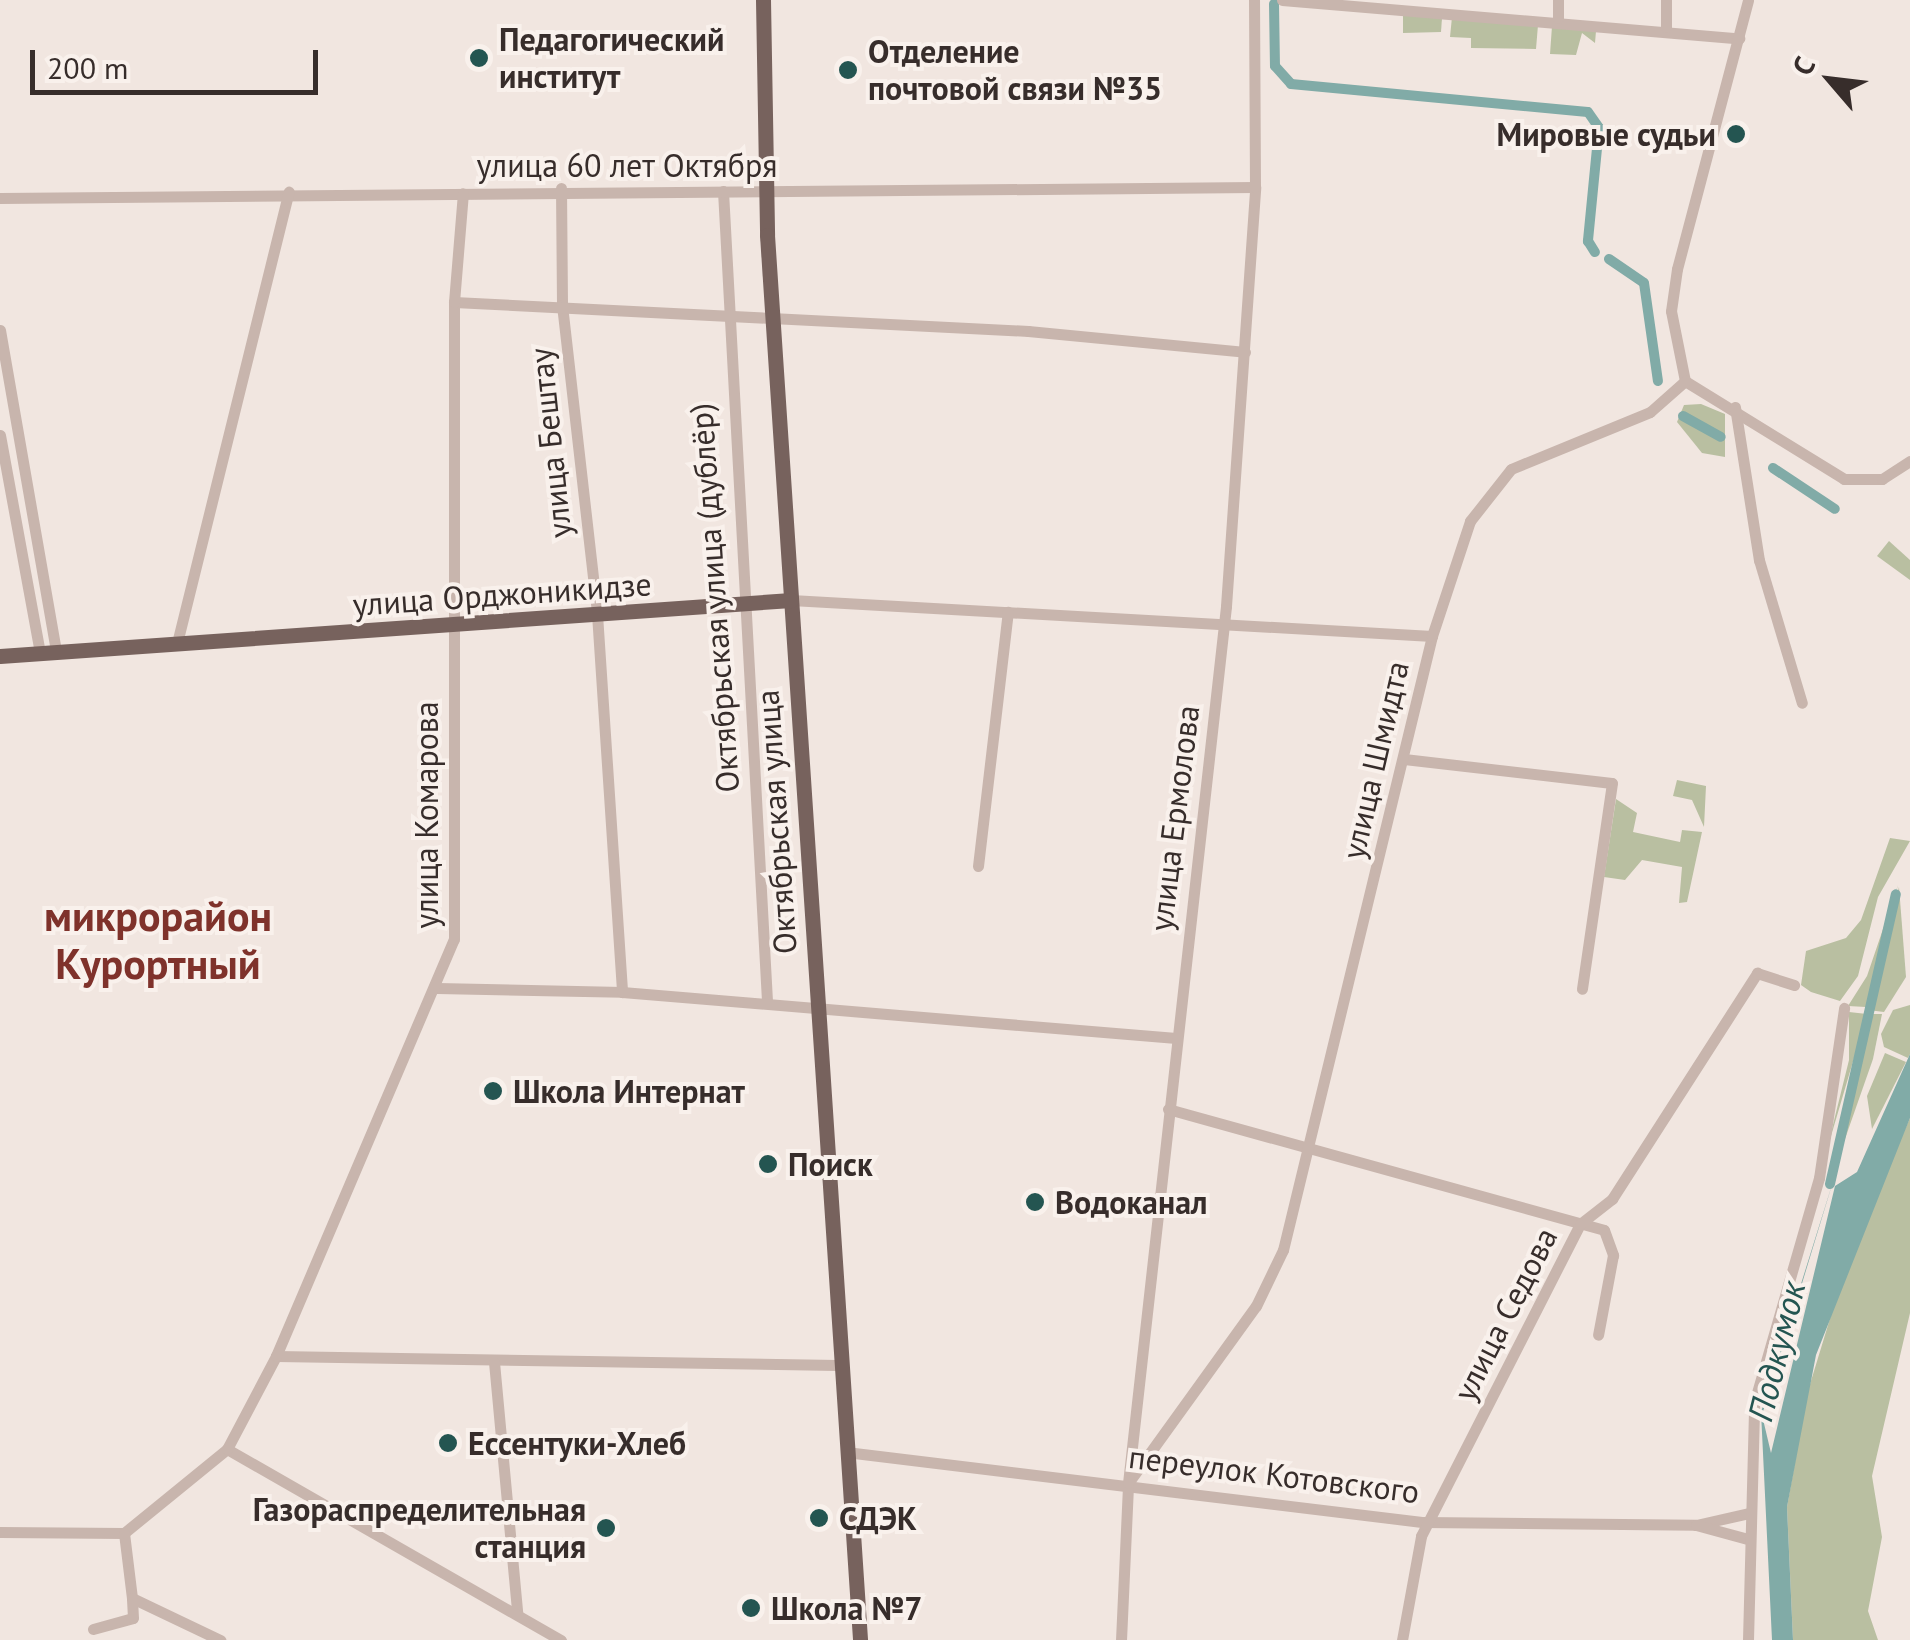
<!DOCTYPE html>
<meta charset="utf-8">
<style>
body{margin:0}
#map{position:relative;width:1910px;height:1640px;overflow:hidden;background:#f1e6e0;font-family:"PT Sans",sans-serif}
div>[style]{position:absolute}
.green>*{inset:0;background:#b9bfa1}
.water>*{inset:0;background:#81aba7}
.canal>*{height:10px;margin:-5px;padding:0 5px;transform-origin:5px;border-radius:5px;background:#81aba7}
.minor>*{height:11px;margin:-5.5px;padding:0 5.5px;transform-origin:5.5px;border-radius:5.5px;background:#c8b5ad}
.major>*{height:15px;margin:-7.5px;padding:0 7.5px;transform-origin:7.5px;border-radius:7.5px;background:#77625d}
.dots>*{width:28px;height:28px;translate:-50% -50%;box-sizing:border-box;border:5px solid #f9f1ec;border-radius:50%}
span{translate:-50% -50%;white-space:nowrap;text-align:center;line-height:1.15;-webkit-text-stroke:8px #f9f1ec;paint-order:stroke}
.poi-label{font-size:32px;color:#372d2b;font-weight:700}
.left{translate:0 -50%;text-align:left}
.right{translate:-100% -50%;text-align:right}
.street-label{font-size:32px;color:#372d2b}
.water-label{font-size:35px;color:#245551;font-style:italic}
.district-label{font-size:42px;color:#7f322b;font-weight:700}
.north{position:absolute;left:1780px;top:30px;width:100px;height:100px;-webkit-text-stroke:8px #f9f1ec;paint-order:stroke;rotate:298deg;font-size:28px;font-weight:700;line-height:40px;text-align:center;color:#372d2b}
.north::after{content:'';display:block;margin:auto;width:35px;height:45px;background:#372d2b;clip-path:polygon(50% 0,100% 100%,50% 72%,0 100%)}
.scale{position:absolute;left:30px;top:50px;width:288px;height:45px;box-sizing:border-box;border:5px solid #372d2b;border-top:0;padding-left:12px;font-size:30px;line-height:35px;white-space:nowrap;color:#372d2b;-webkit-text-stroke:8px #f9f1ec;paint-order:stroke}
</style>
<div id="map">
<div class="green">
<div style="clip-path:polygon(1403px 14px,1442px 18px,1441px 32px,1403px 33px)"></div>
<div style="clip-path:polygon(1452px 17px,1538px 25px,1536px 49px,1471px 48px,1471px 38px,1450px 37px)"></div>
<div style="clip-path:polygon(1552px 26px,1596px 31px,1595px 43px,1582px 33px,1576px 55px,1550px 54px)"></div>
<div style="clip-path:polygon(1701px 404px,1725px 414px,1725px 457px,1702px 453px,1677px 422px,1684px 405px)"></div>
<div style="clip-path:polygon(1889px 541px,1910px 560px,1910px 580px,1877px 556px)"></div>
<div style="clip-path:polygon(1677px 780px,1706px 786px,1704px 827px,1692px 800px,1673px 796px)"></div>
<div style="clip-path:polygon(1616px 799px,1637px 813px,1633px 832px,1680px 842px,1682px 830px,1702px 832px,1687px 902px,1679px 903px,1682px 867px,1642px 860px,1625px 880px,1604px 877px)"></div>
<div style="clip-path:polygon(1890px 838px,1910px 841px,1878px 897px,1858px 976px,1840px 1001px,1811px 992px,1801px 985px,1806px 951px,1846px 938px,1861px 920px)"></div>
<div style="clip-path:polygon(1898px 885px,1866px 1007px,1848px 1006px,1867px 976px)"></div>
<div style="clip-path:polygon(1899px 887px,1906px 977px,1884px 1012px,1868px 1010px)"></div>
<div style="clip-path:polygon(1910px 1005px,1910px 1054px,1908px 1058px,1884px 1047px,1881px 1034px,1893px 1010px)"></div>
<div style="clip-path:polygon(1849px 1012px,1867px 1014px,1826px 1153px,1849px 1060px)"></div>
<div style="clip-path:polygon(1871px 1014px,1882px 1014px,1873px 1059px,1839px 1156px)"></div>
<div style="clip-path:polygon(1885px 1053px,1906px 1062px,1872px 1129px,1867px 1096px)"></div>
<div style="clip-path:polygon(1910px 1118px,1910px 1313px,1872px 1476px,1882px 1537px,1868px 1611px,1878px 1640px,1793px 1640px,1787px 1507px,1807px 1394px,1850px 1253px)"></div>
</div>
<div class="water">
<div style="clip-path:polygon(1910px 1054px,1910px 1118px,1816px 1355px,1787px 1507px,1793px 1640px,1772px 1640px,1761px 1412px,1835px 1175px,1762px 1415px,1771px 1453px,1835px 1186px,1857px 1172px)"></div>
</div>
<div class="canal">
<div style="left:1274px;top:4px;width:62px;rotate:89.1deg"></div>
<div style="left:1275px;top:66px;width:24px;rotate:48deg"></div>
<div style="left:1291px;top:84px;width:298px;rotate:5.4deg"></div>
<div style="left:1588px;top:112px;width:19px;rotate:55deg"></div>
<div style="left:1599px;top:128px;width:114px;rotate:95.6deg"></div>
<div style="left:1588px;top:241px;width:13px;rotate:58deg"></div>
<div style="left:1609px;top:259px;width:42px;rotate:34.4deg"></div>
<div style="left:1644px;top:283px;width:99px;rotate:81.9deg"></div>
<div style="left:1683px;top:416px;width:43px;rotate:28.9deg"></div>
<div style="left:1773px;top:468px;width:74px;rotate:33.5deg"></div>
<div style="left:1830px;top:1184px;width:297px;rotate:-77.2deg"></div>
</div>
<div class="minor">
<div style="left:1282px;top:0;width:459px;rotate:4.8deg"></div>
<div style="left:1558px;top:18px;width:18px;rotate:-90deg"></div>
<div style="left:1666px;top:27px;width:27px;rotate:-90deg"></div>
<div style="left:561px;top:188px;width:117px;rotate:89.5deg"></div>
<div style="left:562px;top:305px;width:311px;rotate:83.5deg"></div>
<div style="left:597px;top:614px;width:379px;rotate:86.2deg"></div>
<div style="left:723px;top:191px;width:812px;rotate:86.89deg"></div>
<div style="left:0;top:198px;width:1255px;rotate:-0.5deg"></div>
<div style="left:454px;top:302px;width:575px;rotate:2.89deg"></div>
<div style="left:1028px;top:331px;width:218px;rotate:5.5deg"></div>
<div style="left:0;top:330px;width:326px;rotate:80.1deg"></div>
<div style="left:1685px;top:381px;width:71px;rotate:-101.3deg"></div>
<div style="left:1671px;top:311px;width:42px;rotate:-81.9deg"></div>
<div style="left:1677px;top:269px;width:278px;rotate:-75.2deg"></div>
<div style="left:1685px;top:381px;width:187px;rotate:31.6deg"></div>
<div style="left:1844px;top:479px;width:38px"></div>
<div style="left:1882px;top:479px;width:33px;rotate:-33deg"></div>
<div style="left:1735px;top:407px;width:155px;rotate:81.1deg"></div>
<div style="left:1759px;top:560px;width:149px;rotate:73.3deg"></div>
<div style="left:0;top:435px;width:221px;rotate:79.6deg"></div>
<div style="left:791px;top:600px;width:642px;rotate:3.21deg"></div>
<div style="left:177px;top:643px;width:465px;rotate:-76.1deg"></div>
<div style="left:1404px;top:759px;width:209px;rotate:6.6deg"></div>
<div style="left:1612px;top:783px;width:208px;rotate:98.3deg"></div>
<div style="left:978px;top:866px;width:256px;rotate:-83.3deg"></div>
<div style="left:437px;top:988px;width:185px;rotate:1.2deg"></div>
<div style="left:622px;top:992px;width:556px;rotate:4.75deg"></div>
<div style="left:1168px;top:1109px;width:452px;rotate:15.5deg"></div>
<div style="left:1604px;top:1230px;width:27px;rotate:70deg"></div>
<div style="left:1613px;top:1255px;width:81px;rotate:100.6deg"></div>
<div style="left:276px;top:1356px;width:561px;rotate:0.92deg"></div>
<div style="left:494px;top:1362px;width:251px;rotate:84.7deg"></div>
<div style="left:227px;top:1449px;width:385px;rotate:29.8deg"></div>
<div style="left:846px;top:1452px;width:580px;rotate:6.93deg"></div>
<div style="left:1422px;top:1522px;width:274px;rotate:0.6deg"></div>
<div style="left:1696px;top:1525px;width:54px;rotate:-12.8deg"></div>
<div style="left:1131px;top:1479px;width:213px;rotate:-54.2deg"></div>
<div style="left:1256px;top:1306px;width:62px;rotate:-64.3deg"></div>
<div style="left:1283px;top:1250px;width:632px;rotate:-76.36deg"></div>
<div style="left:1432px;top:636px;width:121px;rotate:-71.7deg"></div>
<div style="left:1470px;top:521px;width:66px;rotate:-51.7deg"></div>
<div style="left:1511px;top:469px;width:150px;rotate:-22.3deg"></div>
<div style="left:1650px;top:412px;width:47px;rotate:-41.5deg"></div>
<div style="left:1696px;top:1525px;width:54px;rotate:15.1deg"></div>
<div style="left:0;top:1532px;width:124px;rotate:0.5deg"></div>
<div style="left:124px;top:1533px;width:133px;rotate:-39.2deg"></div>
<div style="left:227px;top:1449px;width:105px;rotate:-62.2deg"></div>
<div style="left:276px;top:1356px;width:453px;rotate:-66.9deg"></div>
<div style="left:454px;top:939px;width:637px;rotate:-90deg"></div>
<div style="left:454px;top:302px;width:109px;rotate:-85.3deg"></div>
<div style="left:124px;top:1533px;width:65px;rotate:83deg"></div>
<div style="left:132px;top:1598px;width:98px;rotate:25.5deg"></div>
<div style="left:93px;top:1629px;width:41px;rotate:-15.4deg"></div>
<div style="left:133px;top:1618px;width:20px;rotate:-93deg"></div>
<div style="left:1121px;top:1640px;width:157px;rotate:-87.4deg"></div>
<div style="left:1128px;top:1483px;width:882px;rotate:-83.62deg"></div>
<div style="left:1226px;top:606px;width:420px;rotate:-86deg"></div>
<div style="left:1255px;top:187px;width:187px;rotate:-90.3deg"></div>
<div style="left:1402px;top:1640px;width:106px;rotate:-79.6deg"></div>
<div style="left:1421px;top:1536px;width:350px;rotate:-63deg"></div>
<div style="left:1580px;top:1224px;width:41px;rotate:-38deg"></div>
<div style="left:1612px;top:1199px;width:269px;rotate:-57.3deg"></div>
<div style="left:1757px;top:973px;width:39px;rotate:18deg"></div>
<div style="left:1748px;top:1640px;width:237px;rotate:-88.5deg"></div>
<div style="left:1754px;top:1403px;width:234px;rotate:-73.9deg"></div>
<div style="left:1819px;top:1178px;width:172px;rotate:-81.6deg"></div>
</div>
<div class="major">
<div style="left:763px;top:0;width:235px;rotate:89deg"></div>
<div style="left:767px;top:235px;width:1408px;rotate:86.21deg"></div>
<div style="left:0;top:656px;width:793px;rotate:-4.05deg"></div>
</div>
<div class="dots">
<div style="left:479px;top:58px;background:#245551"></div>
<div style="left:848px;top:70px;background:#245551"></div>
<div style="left:1736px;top:134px;background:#245551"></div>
<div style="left:493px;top:1091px;background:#245551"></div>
<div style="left:768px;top:1164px;background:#245551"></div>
<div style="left:1035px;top:1202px;background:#245551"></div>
<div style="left:448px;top:1443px;background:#245551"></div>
<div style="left:819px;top:1518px;background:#245551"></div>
<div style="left:606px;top:1528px;background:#245551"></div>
<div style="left:751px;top:1608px;background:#245551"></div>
</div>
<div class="poi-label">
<span class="left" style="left:499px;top:58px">Педагогический<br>институт</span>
<span class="left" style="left:868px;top:70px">Отделение<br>почтовой связи №35</span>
<span class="right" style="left:1716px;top:134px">Мировые судьи</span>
<span class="left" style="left:513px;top:1091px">Школа Интернат</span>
<span class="left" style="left:788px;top:1164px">Поиск</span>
<span class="left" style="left:1055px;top:1202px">Водоканал</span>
<span class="left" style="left:468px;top:1443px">Ессентуки-Хлеб</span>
<span class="right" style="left:586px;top:1528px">Газораспределительная<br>станция</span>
<span class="left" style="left:839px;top:1518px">СДЭК</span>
<span class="left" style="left:771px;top:1608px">Школа №7</span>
</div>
<div class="street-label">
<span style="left:627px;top:165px">улица 60 лет Октября</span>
<span style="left:550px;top:443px;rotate:-96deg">улица Бештау</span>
<span style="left:502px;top:594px;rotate:-4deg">улица Орджоникидзе</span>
<span style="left:714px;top:598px;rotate:-94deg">Октябрьская улица (дублёр)</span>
<span style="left:1375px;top:760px;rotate:-77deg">улица Шмидта</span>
<span style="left:426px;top:815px;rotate:-90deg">улица Комарова</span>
<span style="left:1174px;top:818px;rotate:-83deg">улица Ермолова</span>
<span style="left:776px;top:822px;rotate:-94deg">Октябрьская улица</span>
<span style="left:1505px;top:1314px;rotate:-63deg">улица Седова</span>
<span style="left:1274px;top:1474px;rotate:7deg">переулок Котовского</span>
</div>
<div class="water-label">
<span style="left:1776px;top:1351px;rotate:-76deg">Подкумок</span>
</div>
<div class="district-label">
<span style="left:158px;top:940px">микрорайон<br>Курортный</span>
</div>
<div class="north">С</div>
<div class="scale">200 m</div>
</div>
